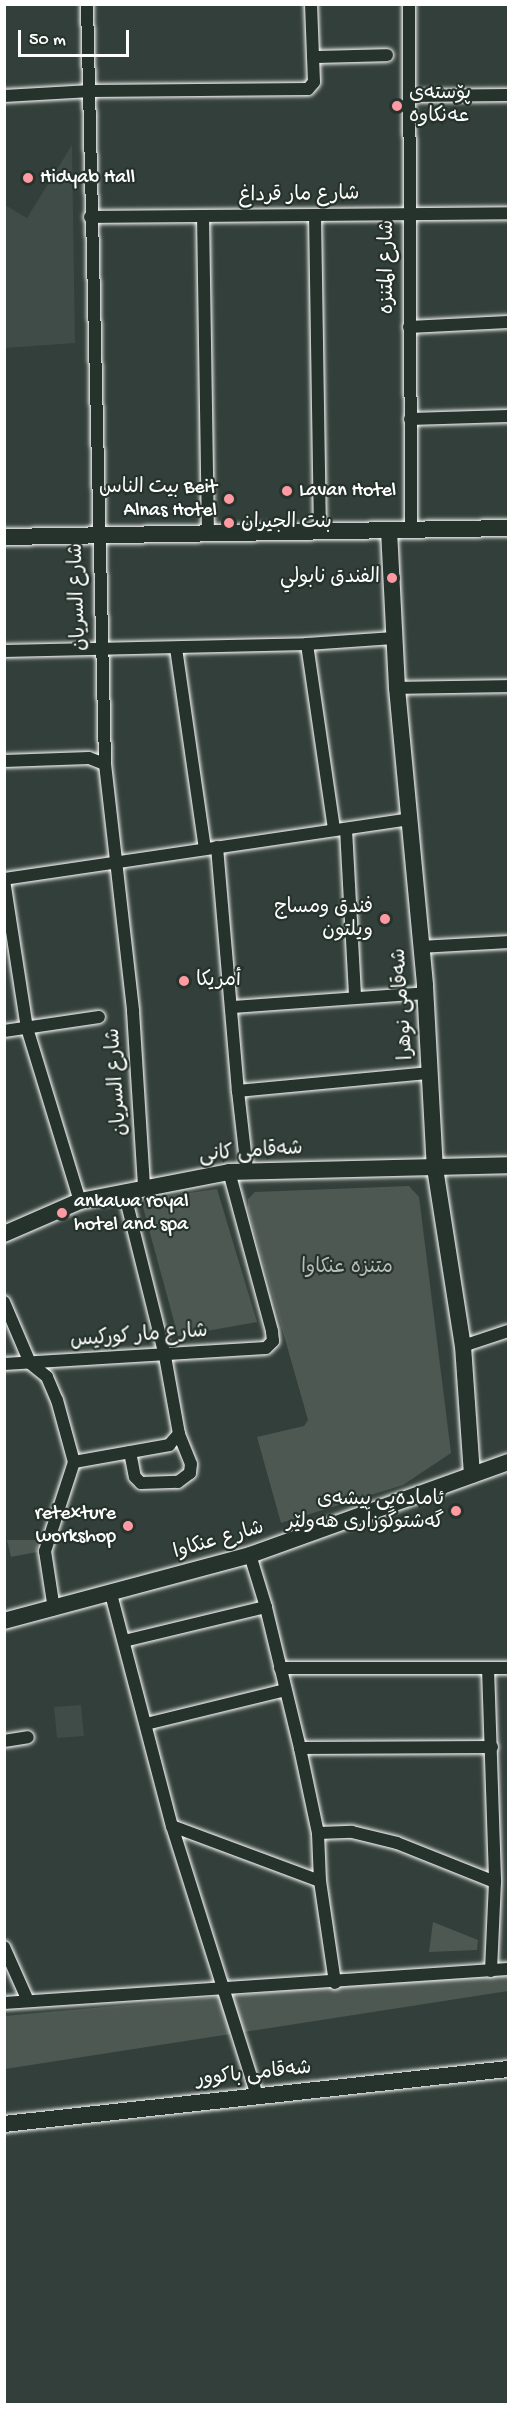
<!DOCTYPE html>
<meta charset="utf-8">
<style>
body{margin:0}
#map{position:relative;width:513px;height:2409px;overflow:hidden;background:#333f3a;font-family:"Gochi Hand","Playpen Sans Arabic",sans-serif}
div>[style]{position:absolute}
.built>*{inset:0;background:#404c47}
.green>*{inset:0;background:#4d5853}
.roads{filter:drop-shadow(0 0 2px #fff) drop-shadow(0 0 2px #fff)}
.street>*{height:12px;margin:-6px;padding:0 6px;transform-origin:6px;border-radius:6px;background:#26332d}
.secondary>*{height:16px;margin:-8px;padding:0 8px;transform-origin:8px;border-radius:8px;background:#26332d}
.dots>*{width:16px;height:16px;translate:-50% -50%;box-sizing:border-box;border:3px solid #26332d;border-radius:50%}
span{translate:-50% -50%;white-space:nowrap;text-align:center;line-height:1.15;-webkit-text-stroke:4.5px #26332d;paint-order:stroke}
.poi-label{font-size:20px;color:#fff}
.left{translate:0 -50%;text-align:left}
.right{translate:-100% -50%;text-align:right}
.street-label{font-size:20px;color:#fff}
.park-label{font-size:20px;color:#b8bcba}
.frame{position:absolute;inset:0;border:6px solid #fff;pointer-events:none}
.scale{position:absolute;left:18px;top:30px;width:111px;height:27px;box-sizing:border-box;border:3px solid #fff;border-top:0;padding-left:8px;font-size:18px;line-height:21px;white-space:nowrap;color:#fff;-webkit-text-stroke:4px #26332d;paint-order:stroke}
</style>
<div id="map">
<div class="built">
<div style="clip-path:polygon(72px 145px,75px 343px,5px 348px,5px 205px,27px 218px)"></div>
<div style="clip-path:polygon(81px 1705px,84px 1736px,57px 1738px,54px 1707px)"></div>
</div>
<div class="green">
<div style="clip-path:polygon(409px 1186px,419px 1197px,451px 1453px,403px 1485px,281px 1523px,257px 1437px,304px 1426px,308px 1420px,248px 1209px,248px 1199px,255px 1192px)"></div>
<div style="clip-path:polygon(217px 1189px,257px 1322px,178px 1336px,141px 1200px)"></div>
<div style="clip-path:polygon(7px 1540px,37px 1540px,37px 1552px,11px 1557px)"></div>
<div style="clip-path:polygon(433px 1922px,478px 1940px,477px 1950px,429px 1952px)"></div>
<div style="clip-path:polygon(508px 1971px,508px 1991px,5px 2069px,4px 2016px)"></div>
</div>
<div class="roads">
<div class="street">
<div style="left:87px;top:4px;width:760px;rotate:88.64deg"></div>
<div style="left:105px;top:764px;width:249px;rotate:83.5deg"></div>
<div style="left:133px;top:1011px;width:175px;rotate:86.4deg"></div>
<div style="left:409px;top:4px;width:525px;rotate:89.78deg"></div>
<div style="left:313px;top:57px;width:74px;rotate:-1.5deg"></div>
<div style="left:4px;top:96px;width:87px;rotate:-3.3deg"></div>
<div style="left:91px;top:91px;width:217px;rotate:-0.5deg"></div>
<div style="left:308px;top:89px;width:9px;rotate:-49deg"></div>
<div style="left:314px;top:82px;width:78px;rotate:-92.2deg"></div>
<div style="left:409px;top:96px;width:99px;rotate:-0.6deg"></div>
<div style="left:315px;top:215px;width:316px;rotate:89.1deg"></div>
<div style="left:203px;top:216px;width:317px;rotate:89.1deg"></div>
<div style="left:90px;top:217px;width:418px;rotate:-0.5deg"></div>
<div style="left:409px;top:327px;width:99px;rotate:-2.9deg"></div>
<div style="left:410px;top:419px;width:98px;rotate:-1.8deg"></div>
<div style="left:307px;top:644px;width:188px;rotate:81.7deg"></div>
<div style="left:176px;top:648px;width:203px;rotate:81.8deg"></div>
<div style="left:4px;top:651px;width:303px;rotate:-1.3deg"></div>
<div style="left:307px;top:644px;width:87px;rotate:-3.9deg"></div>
<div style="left:397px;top:688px;width:111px;rotate:-1deg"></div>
<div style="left:4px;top:761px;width:85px;rotate:-2deg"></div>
<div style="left:89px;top:758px;width:17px;rotate:21deg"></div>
<div style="left:346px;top:829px;width:167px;rotate:86.9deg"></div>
<div style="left:217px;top:847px;width:245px;rotate:85.1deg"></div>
<div style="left:238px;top:1091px;width:192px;rotate:-5.4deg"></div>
<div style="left:4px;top:879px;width:411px;rotate:-8.4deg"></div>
<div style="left:4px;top:880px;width:150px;rotate:81.2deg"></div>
<div style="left:27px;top:1028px;width:181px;rotate:73deg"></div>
<div style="left:421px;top:947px;width:87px;rotate:-3.3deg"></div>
<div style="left:232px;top:1007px;width:195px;rotate:-4.1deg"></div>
<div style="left:4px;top:1031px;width:96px;rotate:-8.4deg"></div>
<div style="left:238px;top:1091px;width:80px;rotate:83.5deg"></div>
<div style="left:4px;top:1302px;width:66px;rotate:66.9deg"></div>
<div style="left:30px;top:1363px;width:22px;rotate:39deg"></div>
<div style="left:47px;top:1377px;width:25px;rotate:67deg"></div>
<div style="left:57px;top:1400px;width:64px;rotate:74.7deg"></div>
<div style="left:74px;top:1462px;width:94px;rotate:108deg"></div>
<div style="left:45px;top:1551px;width:59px;rotate:81.2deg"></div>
<div style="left:463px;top:1346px;width:47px;rotate:-18.4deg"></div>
<div style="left:4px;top:1364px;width:262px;rotate:-3.5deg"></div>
<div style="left:266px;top:1348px;width:10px;rotate:-45deg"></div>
<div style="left:273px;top:1341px;width:10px;rotate:-96deg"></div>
<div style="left:272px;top:1331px;width:165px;rotate:-105.1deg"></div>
<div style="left:130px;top:1452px;width:25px;rotate:79deg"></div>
<div style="left:135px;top:1477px;width:8px;rotate:45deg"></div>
<div style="left:141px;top:1483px;width:37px;rotate:-2deg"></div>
<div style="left:178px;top:1482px;width:15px;rotate:-37deg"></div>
<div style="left:190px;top:1473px;width:9px;rotate:-84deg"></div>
<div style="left:191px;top:1464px;width:32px;rotate:-112deg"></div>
<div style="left:74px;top:1462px;width:97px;rotate:-10.1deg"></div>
<div style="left:169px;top:1445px;width:15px;rotate:-48deg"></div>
<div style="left:179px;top:1434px;width:79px;rotate:-100.2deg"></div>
<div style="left:165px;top:1356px;width:170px;rotate:-104deg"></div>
<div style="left:111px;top:1594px;width:240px;rotate:75.3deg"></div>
<div style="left:172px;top:1826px;width:283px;rotate:72.5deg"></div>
<div style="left:124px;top:1641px;width:146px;rotate:-13.5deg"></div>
<div style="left:280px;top:1668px;width:228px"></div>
<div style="left:488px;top:1668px;width:214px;rotate:88.1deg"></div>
<div style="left:495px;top:1882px;width:89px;rotate:92.6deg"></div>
<div style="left:146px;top:1724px;width:143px;rotate:-13.7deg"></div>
<div style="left:4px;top:1741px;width:24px;rotate:-9deg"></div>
<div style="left:300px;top:1748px;width:192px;rotate:-0.3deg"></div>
<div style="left:172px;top:1826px;width:158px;rotate:20.4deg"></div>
<div style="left:320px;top:1881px;width:48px;rotate:-92.4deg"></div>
<div style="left:318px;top:1833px;width:87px;rotate:-102deg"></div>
<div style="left:300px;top:1748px;width:145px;rotate:-103.6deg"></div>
<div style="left:266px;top:1607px;width:54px;rotate:-107.1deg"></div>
<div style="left:318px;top:1833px;width:34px;rotate:-2deg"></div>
<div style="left:352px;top:1832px;width:46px;rotate:13.7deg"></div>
<div style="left:397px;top:1843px;width:105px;rotate:21.7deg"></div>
<div style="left:320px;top:1881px;width:103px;rotate:81.6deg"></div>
<div style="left:4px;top:1947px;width:59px;rotate:66deg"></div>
<div style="left:4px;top:2003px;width:505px;rotate:-3.86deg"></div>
</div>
<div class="secondary">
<div style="left:389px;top:530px;width:158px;rotate:87.1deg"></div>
<div style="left:397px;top:688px;width:299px;rotate:84.6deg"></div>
<div style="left:425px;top:986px;width:182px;rotate:86.9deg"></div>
<div style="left:435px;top:1168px;width:180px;rotate:81.1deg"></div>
<div style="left:463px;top:1346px;width:129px;rotate:86deg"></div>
<div style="left:4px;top:537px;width:504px;rotate:-1.02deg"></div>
<div style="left:4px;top:1234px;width:83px;rotate:-23.5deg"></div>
<div style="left:80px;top:1201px;width:152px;rotate:-11deg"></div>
<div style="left:229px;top:1172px;width:279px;rotate:-1.4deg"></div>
<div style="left:4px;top:1621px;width:255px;rotate:-15deg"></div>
<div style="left:250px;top:1555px;width:274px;rotate:-19.8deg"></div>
<div style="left:4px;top:2124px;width:507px;rotate:-6.23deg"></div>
</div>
</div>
<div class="dots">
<div style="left:397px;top:106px;background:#ff9aa2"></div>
<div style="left:28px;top:178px;background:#ff9aa2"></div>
<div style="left:287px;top:491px;background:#ff9aa2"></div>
<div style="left:229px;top:499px;background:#ff9aa2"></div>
<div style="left:229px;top:523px;background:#ff9aa2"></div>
<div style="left:392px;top:578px;background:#ff9aa2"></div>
<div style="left:385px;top:919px;background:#ff9aa2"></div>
<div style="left:184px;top:981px;background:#ff9aa2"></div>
<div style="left:62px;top:1213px;background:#ff9aa2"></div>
<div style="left:456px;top:1511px;background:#ff9aa2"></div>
<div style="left:128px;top:1526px;background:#ff9aa2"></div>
</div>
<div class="poi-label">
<span class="left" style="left:409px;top:106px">پۆسته‌ی<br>عه‌نكاوه‌</span>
<span class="left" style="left:40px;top:178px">Hidyab Hall</span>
<span class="right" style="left:217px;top:500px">بيت الناس Beit<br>Alnas Hotel</span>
<span class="left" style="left:299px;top:491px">Lavan Hotel</span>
<span class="left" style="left:241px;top:523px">بنت الجيران</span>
<span class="right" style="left:380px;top:578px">الفندق نابولي</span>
<span class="right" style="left:373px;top:920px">فندق ومساج<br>ويلتون</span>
<span class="left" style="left:196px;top:981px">أمريكا</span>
<span class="left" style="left:74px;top:1214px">ankawa royal<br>hotel and spa</span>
<span class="right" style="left:444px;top:1512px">ئاماده‌یی پیشه‌ی<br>گه‌شتوگوزاری هه‌ولێر</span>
<span class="right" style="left:116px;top:1526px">retexture<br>workshop</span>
</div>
<div class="street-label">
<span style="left:299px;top:196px;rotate:-1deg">شارع مار قرداغ</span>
<span style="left:388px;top:267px;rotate:-90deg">شارع المتنزه</span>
<span style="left:79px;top:597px;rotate:-92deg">شارع السريان</span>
<span style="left:404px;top:1004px;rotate:-94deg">شەقامی نوهرا</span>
<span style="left:118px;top:1082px;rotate:-94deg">شارع السريان</span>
<span style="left:251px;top:1153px;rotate:-4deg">شەقامی کانی</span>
<span style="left:139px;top:1337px;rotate:-4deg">شارع مار كوركيس</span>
<span style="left:219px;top:1541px;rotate:-16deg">شارع عنكاوا</span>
<span style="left:254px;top:2075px;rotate:-6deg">شەقامی باکوور</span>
</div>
<div class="park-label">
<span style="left:347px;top:1268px">متنزه عنكاوا</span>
</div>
<div class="frame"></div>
<div class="scale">50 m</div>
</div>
